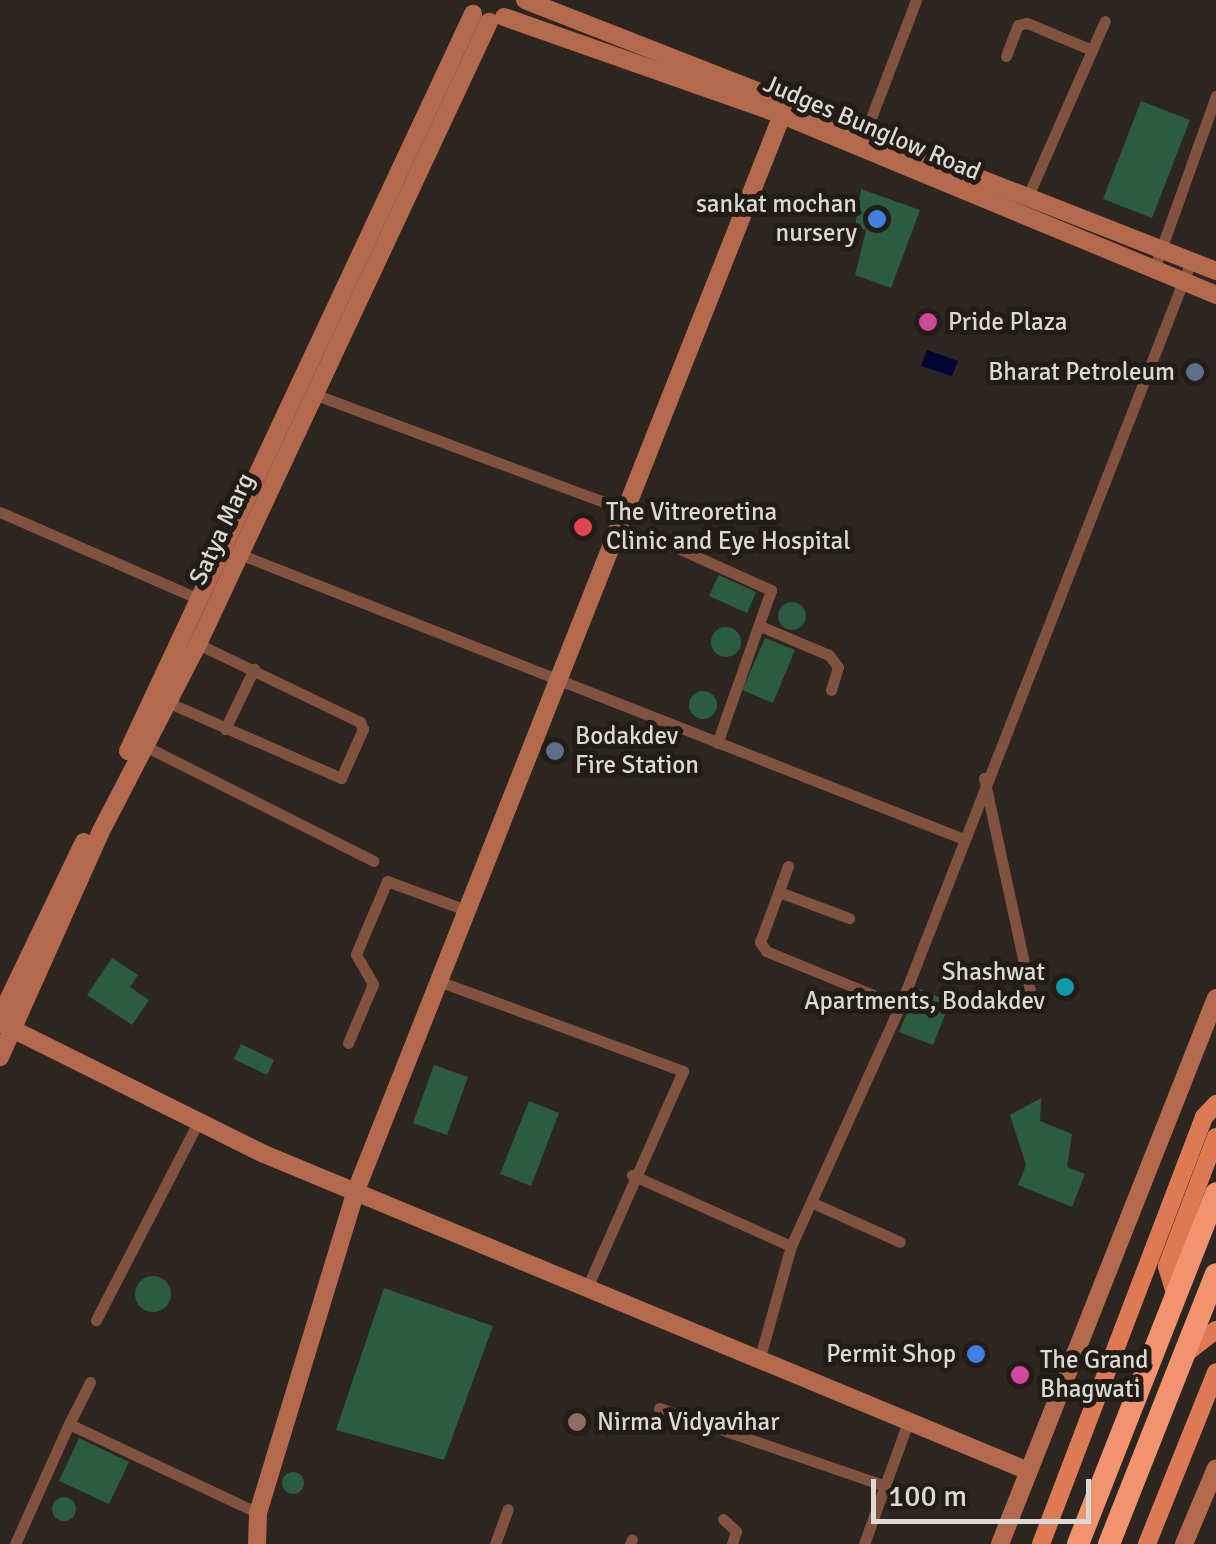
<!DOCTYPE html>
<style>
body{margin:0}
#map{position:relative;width:1216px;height:1544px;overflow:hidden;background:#2c2520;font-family:Signika,sans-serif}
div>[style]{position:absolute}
.green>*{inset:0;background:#2b5b40}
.round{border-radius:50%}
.water>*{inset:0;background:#000536}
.street>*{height:11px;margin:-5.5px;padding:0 5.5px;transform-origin:5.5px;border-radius:5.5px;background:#825240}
.secondary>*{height:18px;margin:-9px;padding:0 9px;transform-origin:9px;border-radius:9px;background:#b5694c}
.primary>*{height:18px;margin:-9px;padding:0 9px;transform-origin:9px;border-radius:9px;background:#dc7a55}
.highway>*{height:22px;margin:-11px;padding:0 11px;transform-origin:11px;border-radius:11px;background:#f2936f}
.dots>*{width:28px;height:28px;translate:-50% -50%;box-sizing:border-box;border:5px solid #221c16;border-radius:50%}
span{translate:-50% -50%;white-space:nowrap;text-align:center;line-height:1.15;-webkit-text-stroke:10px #221c16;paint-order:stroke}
.street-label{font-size:25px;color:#dcd8d4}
.poi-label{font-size:25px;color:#dcd8d4}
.right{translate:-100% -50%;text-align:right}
.left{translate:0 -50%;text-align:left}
.scale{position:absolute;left:871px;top:1479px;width:220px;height:45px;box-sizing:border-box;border:5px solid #dcd8d4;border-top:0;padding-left:12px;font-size:30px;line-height:35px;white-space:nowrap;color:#dcd8d4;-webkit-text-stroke:8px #221c16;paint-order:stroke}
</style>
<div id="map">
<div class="green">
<div style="clip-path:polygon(1141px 101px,1190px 120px,1152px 218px,1103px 199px)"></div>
<div style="clip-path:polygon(861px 189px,920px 210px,891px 288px,855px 275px,866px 230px,855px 226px)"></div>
<div style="clip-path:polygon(719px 575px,756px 592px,747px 613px,709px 596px)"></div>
<div class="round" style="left:778px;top:602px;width:28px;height:28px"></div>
<div class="round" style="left:711px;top:627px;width:30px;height:30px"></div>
<div style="clip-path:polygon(765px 638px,795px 650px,773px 703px,742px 690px)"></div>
<div class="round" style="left:689px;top:691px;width:28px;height:28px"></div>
<div style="clip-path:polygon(112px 958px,138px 975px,130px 987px,149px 1000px,132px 1025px,87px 995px)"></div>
<div style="clip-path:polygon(917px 988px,950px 1002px,933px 1045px,899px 1032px)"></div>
<div style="clip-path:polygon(241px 1044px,274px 1060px,267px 1075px,234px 1059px)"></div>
<div style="clip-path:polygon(434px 1065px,468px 1077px,447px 1135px,413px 1123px)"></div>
<div style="clip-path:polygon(1041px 1098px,1040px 1121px,1072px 1134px,1067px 1167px,1085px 1174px,1072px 1207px,1018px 1185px,1026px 1165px,1010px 1115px)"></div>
<div style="clip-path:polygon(529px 1101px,559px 1113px,531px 1186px,500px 1174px)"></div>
<div class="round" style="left:135px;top:1276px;width:36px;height:36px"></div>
<div style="clip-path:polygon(384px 1288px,493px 1326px,444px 1460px,336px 1430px)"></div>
<div style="clip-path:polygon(79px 1438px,129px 1462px,109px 1504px,59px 1481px)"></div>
<div class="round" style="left:282px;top:1472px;width:22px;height:22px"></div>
<div class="round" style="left:52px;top:1497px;width:24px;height:24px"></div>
</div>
<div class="water">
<div style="clip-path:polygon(927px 350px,958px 361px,952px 376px,921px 366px)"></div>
</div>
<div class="street">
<div style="left:1006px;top:56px;width:33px;rotate:-69deg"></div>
<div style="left:1018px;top:25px;width:9px;rotate:-13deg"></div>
<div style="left:1027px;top:23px;width:70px;rotate:22.6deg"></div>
<div style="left:866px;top:131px;width:140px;rotate:-69.1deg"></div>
<div style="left:1028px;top:196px;width:191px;rotate:-66.3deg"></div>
<div style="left:1154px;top:269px;width:184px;rotate:-70.3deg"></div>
<div style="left:311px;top:393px;width:338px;rotate:20.4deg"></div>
<div style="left:0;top:512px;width:219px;rotate:23.6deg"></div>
<div style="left:649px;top:535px;width:134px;rotate:24.3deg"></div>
<div style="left:771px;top:590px;width:162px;rotate:109.4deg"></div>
<div style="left:234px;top:552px;width:781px;rotate:21.47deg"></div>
<div style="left:760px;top:626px;width:75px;rotate:22.8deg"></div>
<div style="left:829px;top:655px;width:15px;rotate:53deg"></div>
<div style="left:838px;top:667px;width:24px;rotate:107deg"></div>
<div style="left:167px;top:702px;width:190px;rotate:23.6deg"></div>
<div style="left:341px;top:778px;width:54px;rotate:-65.8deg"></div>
<div style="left:363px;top:729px;width:8px;rotate:-113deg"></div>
<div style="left:360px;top:722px;width:180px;rotate:-154.3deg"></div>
<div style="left:225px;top:729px;width:67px;rotate:-64.2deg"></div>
<div style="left:143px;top:745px;width:258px;rotate:26.7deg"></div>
<div style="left:984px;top:778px;width:231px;rotate:77.8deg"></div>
<div style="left:788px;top:866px;width:81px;rotate:110.2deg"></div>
<div style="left:760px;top:942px;width:11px;rotate:56deg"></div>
<div style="left:766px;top:951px;width:145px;rotate:22.3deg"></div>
<div style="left:779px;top:892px;width:75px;rotate:20.4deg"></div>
<div style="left:441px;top:982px;width:258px;rotate:20.2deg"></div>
<div style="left:683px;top:1071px;width:237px;rotate:113.9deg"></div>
<div style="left:348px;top:1043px;width:64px;rotate:-67deg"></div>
<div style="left:373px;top:984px;width:34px;rotate:-120deg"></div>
<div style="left:356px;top:954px;width:79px;rotate:-67deg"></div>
<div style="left:387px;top:881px;width:84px;rotate:20.2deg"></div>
<div style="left:632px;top:1175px;width:174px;rotate:24.1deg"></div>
<div style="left:813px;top:1203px;width:95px;rotate:24.1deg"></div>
<div style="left:96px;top:1320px;width:223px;rotate:-62.7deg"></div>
<div style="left:760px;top:1357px;width:115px;rotate:-74.4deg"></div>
<div style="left:791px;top:1246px;width:264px;rotate:-65.6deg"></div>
<div style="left:900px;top:1006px;width:800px;rotate:-68.66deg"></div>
<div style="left:659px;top:1408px;width:239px;rotate:19deg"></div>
<div style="left:69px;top:1424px;width:47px;rotate:-63.4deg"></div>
<div style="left:723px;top:1519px;width:18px;rotate:43deg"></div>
<div style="left:736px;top:1531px;width:14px;rotate:107deg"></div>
<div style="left:15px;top:1544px;width:132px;rotate:-65.8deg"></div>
<div style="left:69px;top:1424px;width:209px;rotate:25.2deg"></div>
<div style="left:495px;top:1544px;width:37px;rotate:-70deg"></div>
<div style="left:630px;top:1544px;width:5px;rotate:-68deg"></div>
<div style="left:864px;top:1544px;width:133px;rotate:-70.2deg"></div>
</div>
<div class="secondary">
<div style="left:525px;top:0;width:742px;rotate:21.41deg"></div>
<div style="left:504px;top:17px;width:295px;rotate:19.4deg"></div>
<div style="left:782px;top:115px;width:470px;rotate:22.5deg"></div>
<div style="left:128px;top:751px;width:814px;rotate:-64.92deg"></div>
<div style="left:0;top:1017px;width:194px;rotate:-64.4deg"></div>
<div style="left:0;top:1023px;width:295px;rotate:26.4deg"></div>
<div style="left:264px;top:1154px;width:827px;rotate:22.53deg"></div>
<div style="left:0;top:1057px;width:245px;rotate:-65.9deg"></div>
<div style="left:100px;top:833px;width:213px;rotate:-62.6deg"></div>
<div style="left:198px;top:644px;width:687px;rotate:-64.93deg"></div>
<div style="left:257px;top:1544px;width:31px;rotate:-88deg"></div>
<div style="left:258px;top:1513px;width:334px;rotate:-73.1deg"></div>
<div style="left:355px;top:1193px;width:1176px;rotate:-68.39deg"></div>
<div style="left:1000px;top:1544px;width:587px;rotate:-68.42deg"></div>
<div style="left:1184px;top:1544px;width:82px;rotate:-67.2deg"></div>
</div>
<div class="primary">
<div style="left:1175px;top:1293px;width:28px;rotate:-107deg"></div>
<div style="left:1167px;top:1266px;width:138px;rotate:-69.2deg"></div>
<div style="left:1185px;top:1354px;width:39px;rotate:-38deg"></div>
<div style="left:1041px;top:1544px;width:457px;rotate:-69.1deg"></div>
<div style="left:1204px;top:1117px;width:18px;rotate:-47deg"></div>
<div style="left:1147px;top:1544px;width:185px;rotate:-68.1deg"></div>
</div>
<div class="highway">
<div style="left:1078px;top:1544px;width:377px;rotate:-68.5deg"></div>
<div style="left:1109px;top:1544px;width:290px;rotate:-68.4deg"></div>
</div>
<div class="dots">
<div style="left:877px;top:219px;background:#3f7fe0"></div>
<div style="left:928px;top:322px;background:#d1479c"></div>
<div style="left:1195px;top:372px;background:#5c6f8a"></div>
<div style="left:583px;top:527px;background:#e0444e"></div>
<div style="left:555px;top:751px;background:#5c6f8a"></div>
<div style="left:1065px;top:987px;background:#0f9aa8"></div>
<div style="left:976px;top:1354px;background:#3f7fe0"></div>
<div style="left:1020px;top:1375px;background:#d1479c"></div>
<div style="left:577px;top:1422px;background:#8d6e63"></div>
</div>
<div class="street-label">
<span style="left:872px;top:128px;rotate:23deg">Judges Bunglow Road</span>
<span style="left:222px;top:529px;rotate:-65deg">Satya Marg</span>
</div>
<div class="poi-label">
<span class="right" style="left:857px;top:219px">sankat mochan<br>nursery</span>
<span class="left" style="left:948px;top:322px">Pride Plaza</span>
<span class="right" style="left:1175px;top:372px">Bharat Petroleum</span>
<span class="left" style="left:606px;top:527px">The Vitreoretina<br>Clinic and Eye Hospital</span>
<span class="left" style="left:575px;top:751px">Bodakdev<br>Fire Station</span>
<span class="right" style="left:1045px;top:987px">Shashwat<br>Apartments, Bodakdev</span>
<span class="right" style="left:956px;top:1354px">Permit Shop</span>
<span class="left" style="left:1040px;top:1375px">The Grand<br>Bhagwati</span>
<span class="left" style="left:597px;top:1422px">Nirma Vidyavihar</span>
</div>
<div class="scale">100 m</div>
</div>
